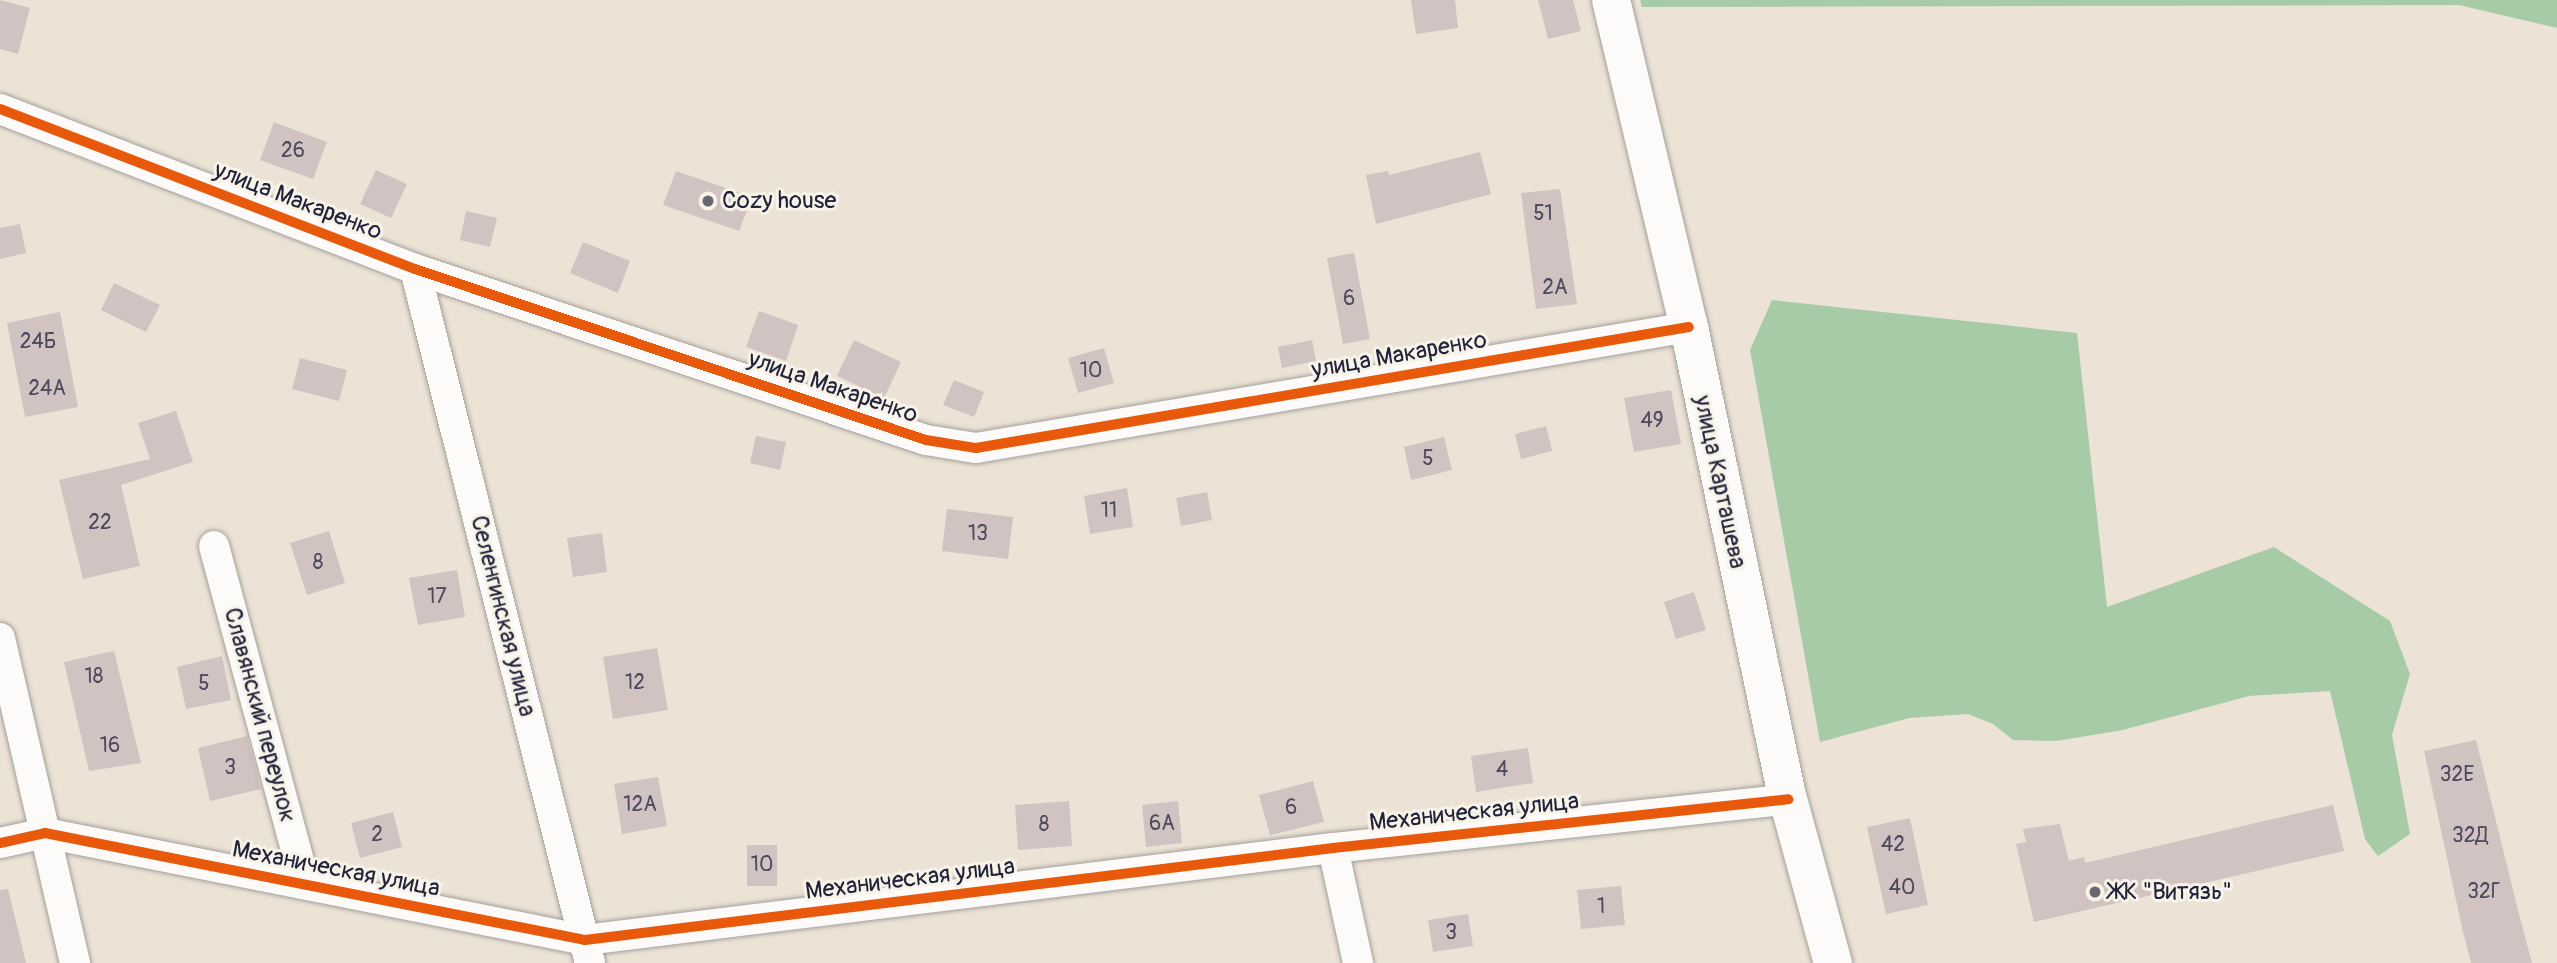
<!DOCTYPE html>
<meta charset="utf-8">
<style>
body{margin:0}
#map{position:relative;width:2557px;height:963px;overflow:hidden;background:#ece3d6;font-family:Pangolin,sans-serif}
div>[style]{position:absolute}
.forest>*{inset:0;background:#a7cba6}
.building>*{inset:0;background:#d0c3c2}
.roads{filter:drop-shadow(0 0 2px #a5a09b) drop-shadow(0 0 2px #a5a09b)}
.minor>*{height:30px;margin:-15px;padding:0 15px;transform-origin:15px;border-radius:15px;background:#fcfbf9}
.major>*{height:38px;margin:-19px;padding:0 19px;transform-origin:19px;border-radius:19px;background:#fcfbf9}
.cycleway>*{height:10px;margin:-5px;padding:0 5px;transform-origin:5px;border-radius:5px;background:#e8590c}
.dots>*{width:19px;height:19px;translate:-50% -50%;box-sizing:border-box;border:4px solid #f7f3e8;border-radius:50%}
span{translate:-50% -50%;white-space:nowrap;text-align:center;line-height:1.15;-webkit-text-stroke:6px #f7f3e8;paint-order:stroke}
.number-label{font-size:21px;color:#4e4a5d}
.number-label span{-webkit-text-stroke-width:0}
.street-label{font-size:24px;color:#22223b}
.poi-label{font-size:24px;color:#22223b}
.left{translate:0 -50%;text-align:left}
</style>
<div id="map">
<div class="forest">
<div style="clip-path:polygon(1640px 0,2557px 0,2557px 28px,2459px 5px,1642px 7px)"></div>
<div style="clip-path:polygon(1772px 300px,2077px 333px,2107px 607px,2274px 547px,2390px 621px,2410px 674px,2392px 735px,2410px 834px,2378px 856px,2365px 839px,2330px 691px,2249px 696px,2123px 730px,2056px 741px,2013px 740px,1993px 724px,1968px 714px,1909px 718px,1820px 742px,1750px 350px)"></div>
</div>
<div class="building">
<div style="clip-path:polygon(0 0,30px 8px,18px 54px,0 49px)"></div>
<div style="clip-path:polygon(1411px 0,1455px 0,1458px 28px,1416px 34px)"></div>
<div style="clip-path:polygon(1538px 0,1573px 0,1581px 31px,1548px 39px)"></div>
<div style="clip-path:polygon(274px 122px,327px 142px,313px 179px,260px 160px)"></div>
<div style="clip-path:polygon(1480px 152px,1491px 194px,1376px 224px,1366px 175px,1388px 171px,1389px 175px)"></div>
<div style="clip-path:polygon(376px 170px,407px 184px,391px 218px,360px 204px)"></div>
<div style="clip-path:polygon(676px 171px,752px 197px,739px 231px,663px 205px)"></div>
<div style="clip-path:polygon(1560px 189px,1577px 304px,1536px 309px,1521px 193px)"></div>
<div style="clip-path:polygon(466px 211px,497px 218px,490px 247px,460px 240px)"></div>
<div style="clip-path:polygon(20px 224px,26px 253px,0 259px,0 228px)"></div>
<div style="clip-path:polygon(583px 242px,630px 261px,618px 293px,570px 273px)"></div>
<div style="clip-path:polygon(1354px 253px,1370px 339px,1343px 344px,1327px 258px)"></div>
<div style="clip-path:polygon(114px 283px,160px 305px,146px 332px,101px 310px)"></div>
<div style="clip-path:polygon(759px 311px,798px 325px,786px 361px,746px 347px)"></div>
<div style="clip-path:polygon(60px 312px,78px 407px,25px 417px,7px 323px)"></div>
<div style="clip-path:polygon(854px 340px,901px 362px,884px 398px,837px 376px)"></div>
<div style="clip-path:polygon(1312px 340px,1316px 361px,1282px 368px,1278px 347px)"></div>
<div style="clip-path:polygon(1104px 348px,1114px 383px,1078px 393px,1068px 358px)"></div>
<div style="clip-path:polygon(300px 358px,347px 370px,339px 401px,292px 389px)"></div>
<div style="clip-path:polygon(954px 380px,984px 392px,974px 417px,943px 405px)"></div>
<div style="clip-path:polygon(1671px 390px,1681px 444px,1634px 452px,1624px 398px)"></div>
<div style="clip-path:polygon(176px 411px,193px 462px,121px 485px,140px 566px,83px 579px,59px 480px,150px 459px,138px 423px)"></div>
<div style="clip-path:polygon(1546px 426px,1552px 451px,1521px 459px,1515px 434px)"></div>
<div style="clip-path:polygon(756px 436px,786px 442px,780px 470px,750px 463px)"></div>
<div style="clip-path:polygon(1444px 437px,1452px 470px,1411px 480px,1404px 447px)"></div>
<div style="clip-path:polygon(1127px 488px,1133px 527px,1090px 534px,1084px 496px)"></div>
<div style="clip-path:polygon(1207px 492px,1212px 520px,1181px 526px,1176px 498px)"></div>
<div style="clip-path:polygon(947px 509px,1013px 517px,1008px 559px,942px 551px)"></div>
<div style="clip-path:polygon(329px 531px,345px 583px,307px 595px,290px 543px)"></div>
<div style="clip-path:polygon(602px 533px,607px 572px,573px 577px,567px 538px)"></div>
<div style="clip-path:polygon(457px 570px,465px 617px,418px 625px,409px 578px)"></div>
<div style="clip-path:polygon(1694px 592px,1706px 630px,1676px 639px,1664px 602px)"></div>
<div style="clip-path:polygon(657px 648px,668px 710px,613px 719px,603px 657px)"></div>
<div style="clip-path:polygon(114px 651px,141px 763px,89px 771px,64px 662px)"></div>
<div style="clip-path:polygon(222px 656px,231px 700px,186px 709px,177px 667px)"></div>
<div style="clip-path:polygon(247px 736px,261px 789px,210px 801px,198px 748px)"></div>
<div style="clip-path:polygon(2476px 740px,2519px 914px,2532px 963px,2471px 963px,2462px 928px,2424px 751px)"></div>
<div style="clip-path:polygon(1528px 748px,1533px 783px,1476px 792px,1471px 756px)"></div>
<div style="clip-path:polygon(658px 777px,667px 826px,622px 834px,614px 784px)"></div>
<div style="clip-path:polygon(1313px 781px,1324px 822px,1270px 835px,1259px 795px)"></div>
<div style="clip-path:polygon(1069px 801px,1072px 846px,1018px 850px,1015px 805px)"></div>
<div style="clip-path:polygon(1178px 801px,1182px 843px,1146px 847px,1142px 805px)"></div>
<div style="clip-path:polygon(2333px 805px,2344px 851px,2034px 922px,2016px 844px,2026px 842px,2023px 829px,2060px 824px,2069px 861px,2084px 857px,2085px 863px)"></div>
<div style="clip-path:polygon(393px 812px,402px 847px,360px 858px,351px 823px)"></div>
<div style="clip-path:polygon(1910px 818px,1928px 905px,1886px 914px,1867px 827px)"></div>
<div style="clip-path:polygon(747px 845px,777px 845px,777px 886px,747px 886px)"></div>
<div style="clip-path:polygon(1621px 886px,1625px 925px,1581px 929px,1577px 890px)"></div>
<div style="clip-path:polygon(8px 889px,26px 963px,0 963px,0 890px)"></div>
<div style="clip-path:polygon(1468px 914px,1473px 946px,1433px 952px,1428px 920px)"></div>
</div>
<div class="roads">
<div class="minor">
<div style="left:0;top:109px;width:445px;rotate:21.1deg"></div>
<div style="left:415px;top:269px;width:539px;rotate:18.5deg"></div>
<div style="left:926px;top:440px;width:51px;rotate:9.1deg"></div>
<div style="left:976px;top:448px;width:723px;rotate:-9.63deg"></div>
<div style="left:415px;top:269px;width:716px;rotate:75.85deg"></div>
<div style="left:214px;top:546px;width:350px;rotate:74.9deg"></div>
<div style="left:0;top:638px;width:334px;rotate:77deg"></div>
<div style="left:0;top:843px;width:46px;rotate:-12.5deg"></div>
<div style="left:45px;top:833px;width:550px;rotate:11.21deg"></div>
<div style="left:585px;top:940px;width:754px;rotate:-7.01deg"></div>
<div style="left:1333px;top:848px;width:458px;rotate:-6.1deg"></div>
<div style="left:1333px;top:848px;width:118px;rotate:77.7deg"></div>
</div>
<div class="major">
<div style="left:1611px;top:0;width:336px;rotate:76.6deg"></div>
<div style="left:1689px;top:327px;width:482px;rotate:78.2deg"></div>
<div style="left:1788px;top:799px;width:170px;rotate:74.7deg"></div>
</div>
</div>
<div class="cycleway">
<div style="left:0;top:109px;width:445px;rotate:21.1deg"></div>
<div style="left:415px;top:269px;width:539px;rotate:18.5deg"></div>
<div style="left:926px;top:440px;width:51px;rotate:9.1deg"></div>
<div style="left:976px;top:448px;width:723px;rotate:-9.63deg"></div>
<div style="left:0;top:843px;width:46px;rotate:-12.5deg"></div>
<div style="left:45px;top:833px;width:550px;rotate:11.21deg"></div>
<div style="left:585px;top:940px;width:754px;rotate:-7.01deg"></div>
<div style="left:1333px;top:848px;width:458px;rotate:-6.1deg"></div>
</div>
<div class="dots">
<div style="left:708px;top:201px;background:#696671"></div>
<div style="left:2095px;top:892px;background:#696671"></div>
</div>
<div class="number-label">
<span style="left:293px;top:151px">26</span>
<span style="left:1543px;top:214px">51</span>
<span style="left:1555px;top:288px">2А</span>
<span style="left:1349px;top:299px">6</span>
<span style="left:38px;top:342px">24Б</span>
<span style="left:1091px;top:371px">10</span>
<span style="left:47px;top:389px">24А</span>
<span style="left:1652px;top:421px">49</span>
<span style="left:1428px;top:459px">5</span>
<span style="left:1109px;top:511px">11</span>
<span style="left:100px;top:523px">22</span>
<span style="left:978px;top:534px">13</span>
<span style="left:318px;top:563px">8</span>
<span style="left:437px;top:597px">17</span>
<span style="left:94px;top:677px">18</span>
<span style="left:635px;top:683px">12</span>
<span style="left:204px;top:684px">5</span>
<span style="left:110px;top:746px">16</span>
<span style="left:230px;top:768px">3</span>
<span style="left:1502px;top:770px">4</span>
<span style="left:2457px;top:775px">32Е</span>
<span style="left:640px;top:805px">12А</span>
<span style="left:1291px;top:808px">6</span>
<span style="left:1162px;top:824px">6А</span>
<span style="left:1044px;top:825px">8</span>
<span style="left:377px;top:835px">2</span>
<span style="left:2470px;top:836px">32Д</span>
<span style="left:1893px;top:845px">42</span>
<span style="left:762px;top:865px">10</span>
<span style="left:1902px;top:888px">40</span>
<span style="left:2484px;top:892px">32Г</span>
<span style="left:1601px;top:907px">1</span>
<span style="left:1451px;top:933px">3</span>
</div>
<div class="street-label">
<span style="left:298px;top:201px;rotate:21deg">улица Макаренко</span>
<span style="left:1399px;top:355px;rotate:-10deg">улица Макаренко</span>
<span style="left:833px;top:387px;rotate:19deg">улица Макаренко</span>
<span style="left:1720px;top:482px;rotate:78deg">улица Карташева</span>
<span style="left:503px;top:616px;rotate:76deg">Селенгинская улица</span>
<span style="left:260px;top:715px;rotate:75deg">Славянский переулок</span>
<span style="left:1474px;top:812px;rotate:-6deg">Механическая улица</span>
<span style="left:336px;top:869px;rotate:11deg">Механическая улица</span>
<span style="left:910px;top:879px;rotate:-7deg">Механическая улица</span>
</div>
<div class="poi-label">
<span class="left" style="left:722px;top:201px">Cozy house</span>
<span class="left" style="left:2109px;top:892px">ЖК "Витязь"</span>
</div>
</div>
